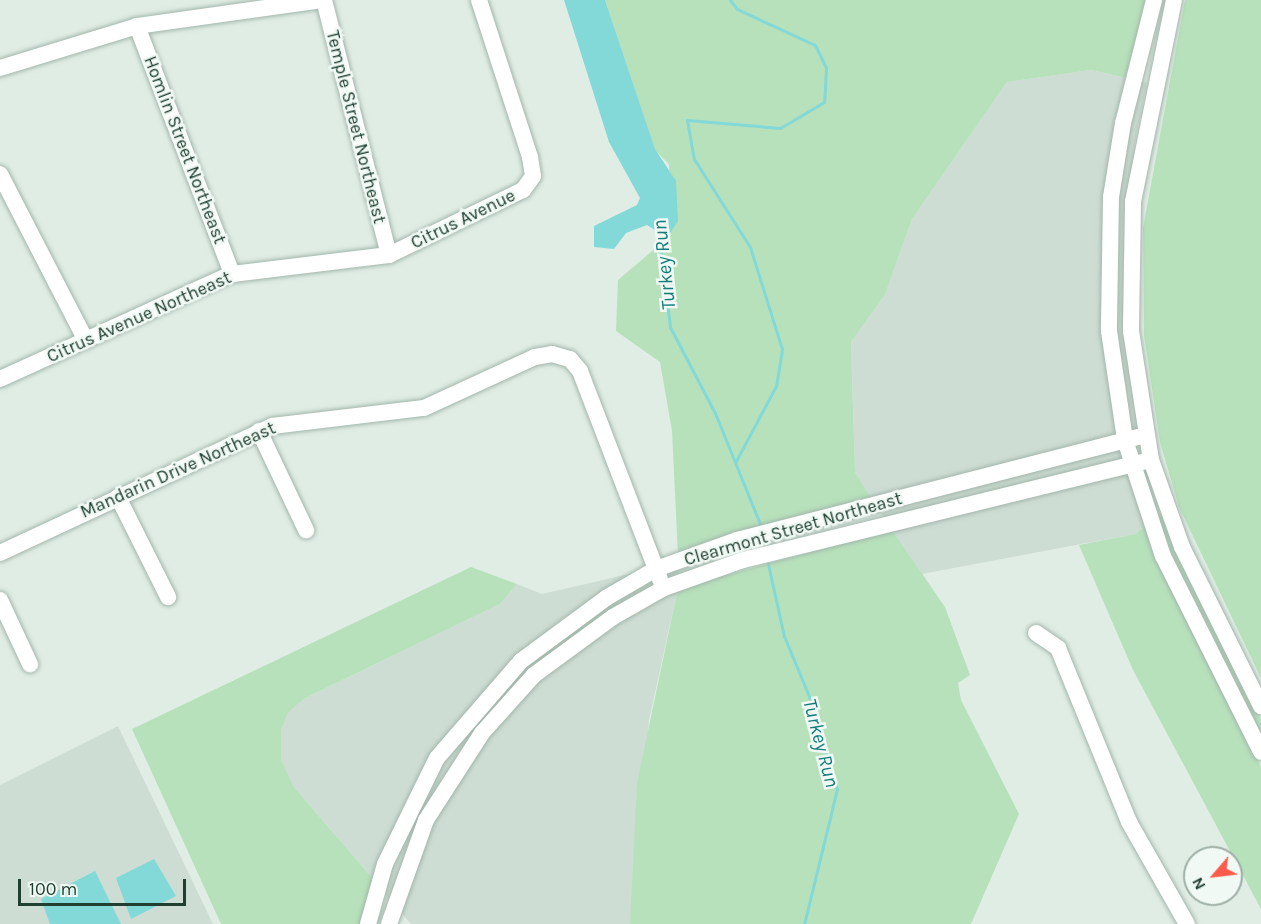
<!DOCTYPE html>
<style>
body{margin:0}
#map{position:relative;width:1261px;height:924px;overflow:hidden;background:#e0ede5;font-family:Karla,sans-serif}
div>[style]{position:absolute}
.built>*{inset:0;background:#ceddd4}
.green>*{inset:0;background:#b7e1bb}
.water>*{inset:0;background:#82d9d8}
.stream>*{height:3px;margin:-1.5px;padding:0 1.5px;transform-origin:1.5px;border-radius:1.5px;background:#82d9d8}
.roads{filter:drop-shadow(0 0 2px #a2b6ab) drop-shadow(0 0 2px #a2b6ab)}
.minor>*{height:16px;margin:-8px;padding:0 8px;transform-origin:8px;border-radius:8px;background:#fff}
span{translate:-50% -50%;white-space:nowrap;text-align:center;line-height:1.15;-webkit-text-stroke:5px #f1f9f4;paint-order:stroke}
.street-label{font-size:18px;color:#1f4031}
.water-label{font-size:20px;color:#127c7c;font-style:italic}
.north{position:absolute;left:1183px;top:846px;width:60px;height:60px;box-sizing:border-box;background:#f1f9f4;border:2px solid #9dafa6;border-radius:50%;rotate:242deg;font-size:16px;font-weight:700;line-height:24px;text-align:center;color:#1f4031}
.north::after{content:'';display:block;margin:auto;width:21px;height:27px;background:#ff5b4c;clip-path:polygon(50% 0,100% 100%,50% 72%,0 100%)}
.scale{position:absolute;left:18px;top:879px;width:168px;height:27px;box-sizing:border-box;border:3px solid #1f4031;border-top:0;padding-left:8px;font-size:18px;line-height:21px;white-space:nowrap;color:#1f4031;-webkit-text-stroke:4px #f1f9f4;paint-order:stroke}
</style>
<div id="map">
<div class="built">
<div style="clip-path:polygon(1091px 70px,1127px 78px,1116px 122px,1118px 436px,872px 499px,855px 472px,851px 342px,885px 295px,912px 219px,1007px 82px)"></div>
<div style="clip-path:polygon(1139px 81px,1147px 83px,1135px 142px,1123px 263px,1124px 332px,1138px 431px,1130px 433px,1115px 330px,1117px 197px)"></div>
<div style="clip-path:polygon(1120px 447px,1124px 461px,885px 519px,879px 510px)"></div>
<div style="clip-path:polygon(1128px 472px,1146px 526px,1135px 534px,922px 574px,892px 530px)"></div>
<div style="clip-path:polygon(678px 567px,678px 576px,571px 638px,420px 818px,390px 900px,383px 892px,391px 866px,442px 761px,526px 665px,609px 603px)"></div>
<div style="clip-path:polygon(642px 571px,564px 618px,517px 656px,467px 711px,431px 756px,401px 811px,374px 880px,294px 787px,281px 759px,281px 731px,288px 713px,305px 698px,500px 604px,517px 584px,542px 594px)"></div>
<div style="clip-path:polygon(678px 588px,649px 720px,630px 924px,411px 924px,400px 911px,432px 822px,487px 736px,538px 679px,616px 622px)"></div>
<div style="clip-path:polygon(118px 726px,213px 924px,0 924px,0 785px)"></div>
</div>
<div class="green">
<div style="clip-path:polygon(605px 0,1147px 0,1127px 78px,1091px 70px,1007px 82px,912px 219px,885px 295px,851px 342px,855px 472px,872px 499px,678px 555px,672px 431px,660px 362px,616px 331px,618px 280px,671px 235px,669px 164px,655px 150px)"></div>
<div style="clip-path:polygon(1185px 0,1261px 0,1261px 678px,1179px 507px,1160px 442px,1144px 335px,1143px 228px)"></div>
<div style="clip-path:polygon(1163px 515px,1261px 720px,1261px 738px,1169px 553px,1157px 519px)"></div>
<div style="clip-path:polygon(1146px 526px,1261px 767px,1261px 909px,1133px 670px,1079px 545px,1135px 534px)"></div>
<div style="clip-path:polygon(892px 530px,945px 607px,970px 675px,958px 683px,961px 700px,1019px 814px,971px 924px,630px 924px,637px 783px,678px 588px)"></div>
<div style="clip-path:polygon(471px 567px,517px 584px,500px 604px,305px 698px,288px 713px,281px 731px,281px 759px,294px 787px,374px 880px,361px 924px,221px 924px,132px 729px)"></div>
</div>
<div class="water">
<div style="clip-path:polygon(564px 0,605px 0,655px 149px,676px 181px,678px 221px,667px 238px,647px 225px,626px 233px,614px 249px,594px 247px,594px 226px,637px 205px,640px 198px,609px 142px)"></div>
<div style="clip-path:polygon(154px 859px,176px 896px,131px 919px,116px 878px)"></div>
<div style="clip-path:polygon(95px 871px,121px 924px,50px 924px,41px 899px)"></div>
</div>
<div class="stream">
<div style="left:730px;top:0;width:11px;rotate:52deg"></div>
<div style="left:737px;top:9px;width:86px;rotate:24.8deg"></div>
<div style="left:815px;top:45px;width:25px;rotate:64deg"></div>
<div style="left:826px;top:68px;width:34px;rotate:93deg"></div>
<div style="left:824px;top:102px;width:51px;rotate:149.4deg"></div>
<div style="left:780px;top:128px;width:93px;rotate:-175.1deg"></div>
<div style="left:687px;top:120px;width:40px;rotate:80deg"></div>
<div style="left:694px;top:159px;width:104px;rotate:57.5deg"></div>
<div style="left:750px;top:247px;width:107px;rotate:72.6deg"></div>
<div style="left:782px;top:349px;width:37px;rotate:99deg"></div>
<div style="left:776px;top:386px;width:85px;rotate:118.1deg"></div>
<div style="left:658px;top:229px;width:99px;rotate:83deg"></div>
<div style="left:670px;top:327px;width:97px;rotate:62.4deg"></div>
<div style="left:715px;top:413px;width:120px;rotate:67.9deg"></div>
<div style="left:768px;top:564px;width:74px;rotate:77.5deg"></div>
<div style="left:784px;top:636px;width:76px;rotate:67.5deg"></div>
<div style="left:813px;top:706px;width:86px;rotate:73.9deg"></div>
<div style="left:837px;top:789px;width:139px;rotate:103.7deg"></div>
</div>
<div class="roads">
<div class="minor">
<div style="left:324px;top:0;width:263px;rotate:75.7deg"></div>
<div style="left:1154px;top:0;width:127px;rotate:104.1deg"></div>
<div style="left:1123px;top:123px;width:75px;rotate:99.2deg"></div>
<div style="left:1111px;top:197px;width:134px;rotate:90.9deg"></div>
<div style="left:1109px;top:331px;width:110px;rotate:81.6deg"></div>
<div style="left:1125px;top:440px;width:122px;rotate:71.9deg"></div>
<div style="left:1163px;top:556px;width:219px;rotate:63.4deg"></div>
<div style="left:1174px;top:0;width:206px;rotate:101.5deg"></div>
<div style="left:1133px;top:202px;width:129px;rotate:90.9deg"></div>
<div style="left:1131px;top:331px;width:131px;rotate:81.2deg"></div>
<div style="left:1151px;top:460px;width:92px;rotate:70.4deg"></div>
<div style="left:1182px;top:547px;width:178px;rotate:63.6deg"></div>
<div style="left:137px;top:26px;width:266px;rotate:69deg"></div>
<div style="left:0;top:68px;width:143px;rotate:-17deg"></div>
<div style="left:137px;top:26px;width:188px;rotate:-8deg"></div>
<div style="left:0;top:174px;width:186px;rotate:62.7deg"></div>
<div style="left:0;top:379px;width:255px;rotate:-24.4deg"></div>
<div style="left:232px;top:274px;width:158px;rotate:-6.9deg"></div>
<div style="left:389px;top:255px;width:149px;rotate:-25.9deg"></div>
<div style="left:523px;top:190px;width:17px;rotate:-54deg"></div>
<div style="left:533px;top:176px;width:19px;rotate:-99deg"></div>
<div style="left:530px;top:157px;width:165px;rotate:-108deg"></div>
<div style="left:259px;top:431px;width:110px;rotate:64.6deg"></div>
<div style="left:118px;top:497px;width:112px;rotate:63.4deg"></div>
<div style="left:0;top:553px;width:300px;rotate:-25deg"></div>
<div style="left:272px;top:426px;width:153px;rotate:-6.8deg"></div>
<div style="left:424px;top:408px;width:122px;rotate:-24.7deg"></div>
<div style="left:535px;top:357px;width:17px;rotate:-10deg"></div>
<div style="left:552px;top:354px;width:19px;rotate:16deg"></div>
<div style="left:570px;top:359px;width:16px;rotate:50deg"></div>
<div style="left:580px;top:371px;width:223px;rotate:69deg"></div>
<div style="left:0;top:600px;width:71px;rotate:64.9deg"></div>
<div style="left:1036px;top:633px;width:27px;rotate:34deg"></div>
<div style="left:1058px;top:648px;width:188px;rotate:67.8deg"></div>
<div style="left:1129px;top:822px;width:117px;rotate:60.4deg"></div>
<div style="left:368px;top:924px;width:62px;rotate:-74.2deg"></div>
<div style="left:385px;top:864px;width:118px;rotate:-63.9deg"></div>
<div style="left:437px;top:758px;width:128px;rotate:-49.1deg"></div>
<div style="left:521px;top:661px;width:106px;rotate:-36.5deg"></div>
<div style="left:606px;top:598px;width:58px;rotate:-30.1deg"></div>
<div style="left:656px;top:569px;width:86px;rotate:-19.7deg"></div>
<div style="left:737px;top:540px;width:421px;rotate:-14.4deg"></div>
<div style="left:389px;top:924px;width:110px;rotate:-70.4deg"></div>
<div style="left:426px;top:820px;width:103px;rotate:-57.2deg"></div>
<div style="left:482px;top:733px;width:78px;rotate:-48.1deg"></div>
<div style="left:534px;top:675px;width:98px;rotate:-36.3deg"></div>
<div style="left:613px;top:617px;width:59px;rotate:-29.6deg"></div>
<div style="left:664px;top:588px;width:84px;rotate:-19.5deg"></div>
<div style="left:743px;top:560px;width:420px;rotate:-13.8deg"></div>
</div>
</div>
<div class="street-label">
<span style="left:356px;top:127px;rotate:76deg">Temple Street Northeast</span>
<span style="left:185px;top:150px;rotate:69deg">Homlin Street Northeast</span>
<span style="left:463px;top:219px;rotate:-26deg">Citrus Avenue</span>
<span style="left:139px;top:317px;rotate:-24deg">Citrus Avenue Northeast</span>
<span style="left:178px;top:470px;rotate:-24deg">Mandarin Drive Northeast</span>
<span style="left:793px;top:529px;rotate:-16deg">Clearmont Street Northeast</span>
</div>
<div class="water-label">
<span style="left:664px;top:265px;rotate:-96deg">Turkey Run</span>
<span style="left:821px;top:743px;rotate:75deg">Turkey Run</span>
</div>
<div class="north">N</div>
<div class="scale">100 m</div>
</div>
